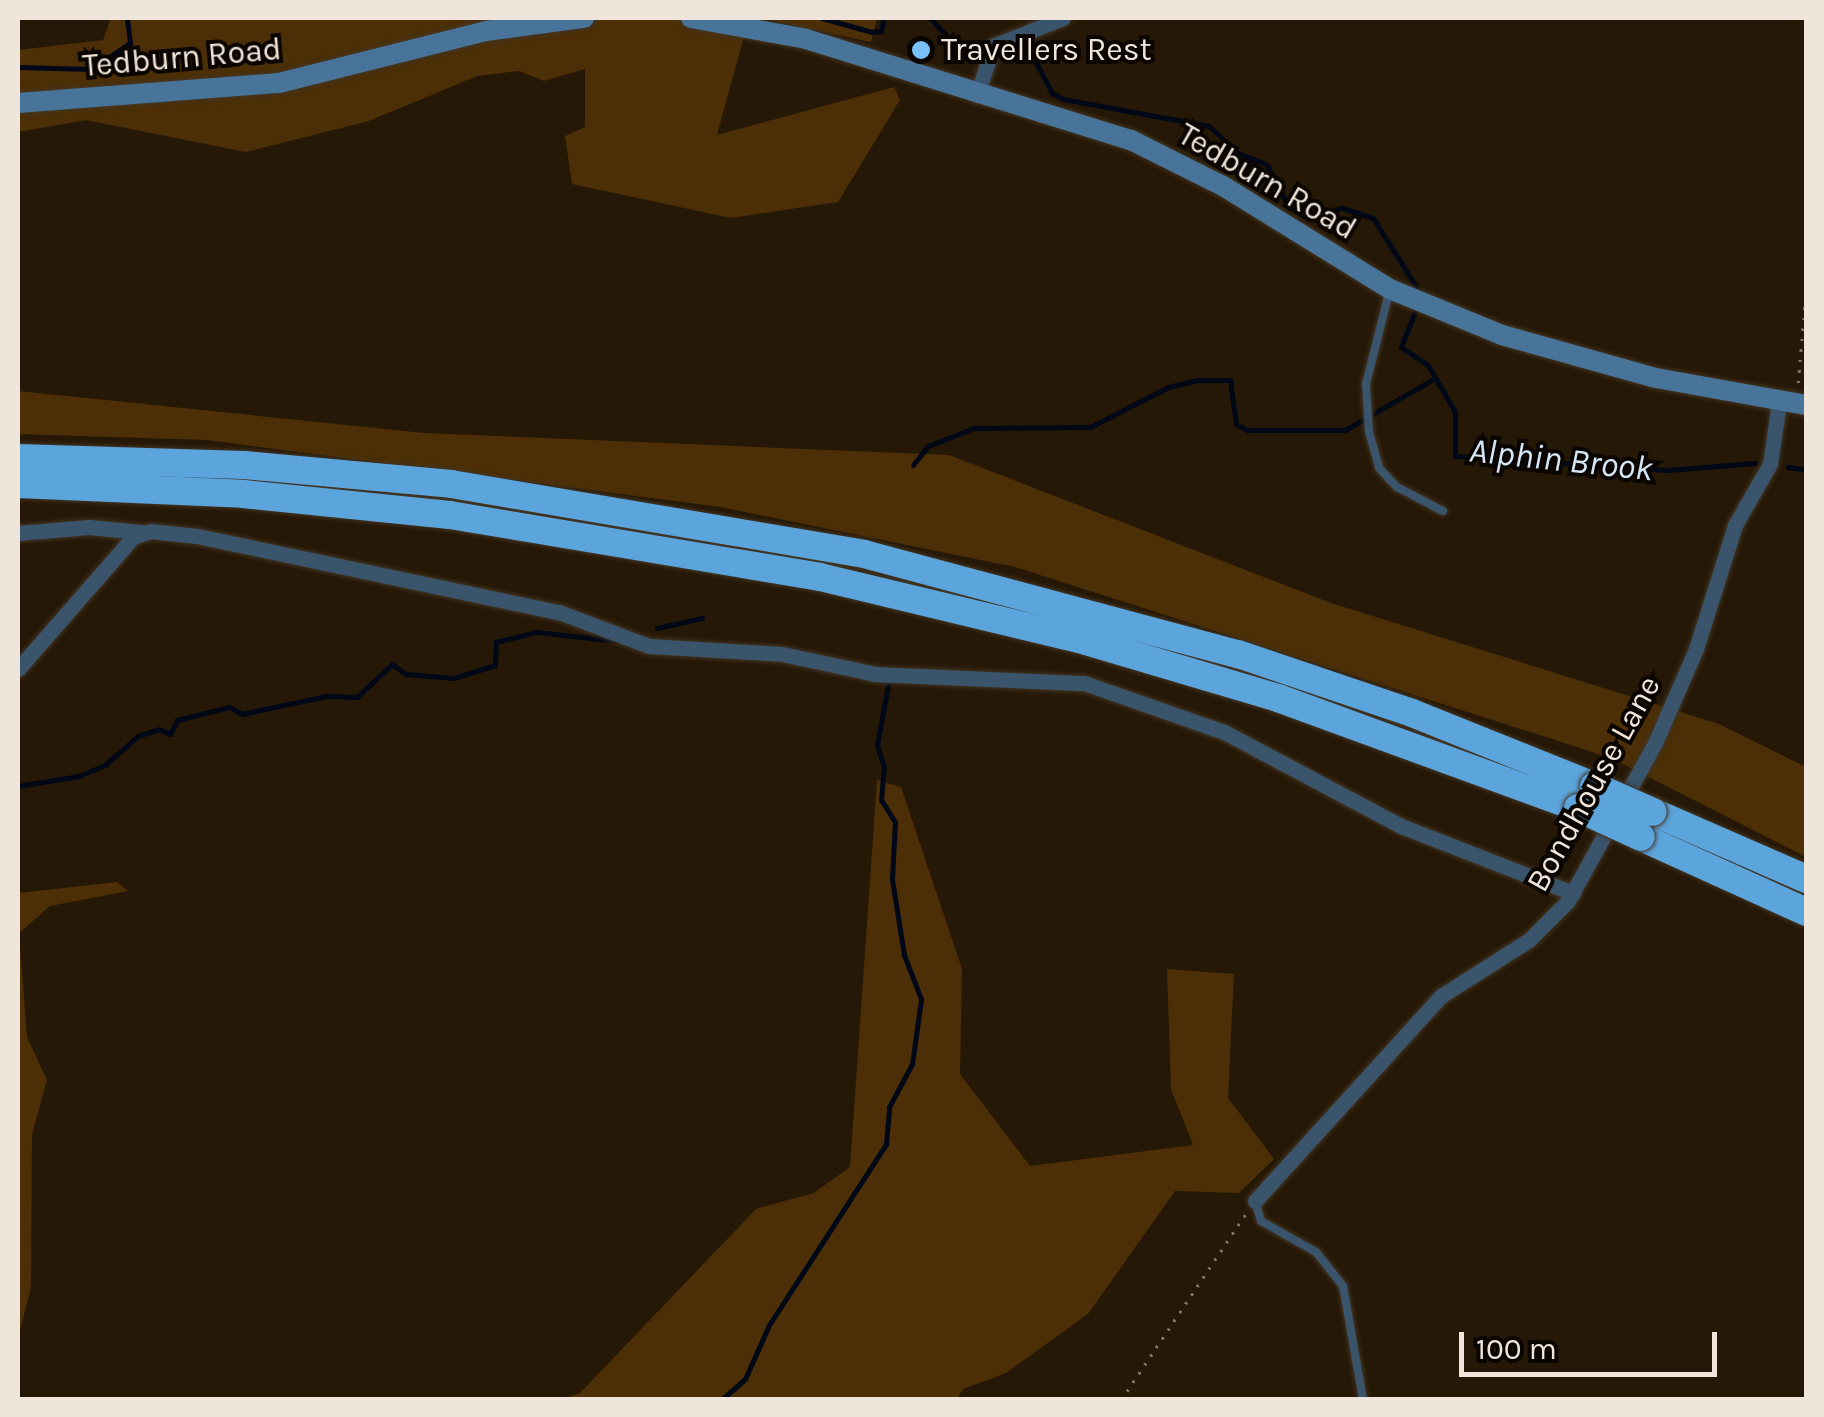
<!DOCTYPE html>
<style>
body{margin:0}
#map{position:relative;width:1824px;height:1417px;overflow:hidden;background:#261806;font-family:Karla,sans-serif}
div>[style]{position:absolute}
.green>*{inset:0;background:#4c2f06}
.stream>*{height:5px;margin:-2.5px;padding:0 2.5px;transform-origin:2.5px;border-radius:2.5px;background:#000716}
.path>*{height:2.5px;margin-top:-1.25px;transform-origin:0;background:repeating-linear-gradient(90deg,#817566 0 2.5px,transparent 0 10.5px)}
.roads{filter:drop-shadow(0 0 2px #423524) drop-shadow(0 0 2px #423524)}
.lane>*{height:8px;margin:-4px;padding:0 4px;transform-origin:4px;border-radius:4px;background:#39546b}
.street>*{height:15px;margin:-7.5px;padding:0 7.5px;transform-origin:7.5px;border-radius:7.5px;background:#39546b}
.secondary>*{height:20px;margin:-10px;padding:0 10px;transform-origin:10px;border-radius:10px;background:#477498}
.highway>*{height:28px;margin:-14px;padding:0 14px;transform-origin:14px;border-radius:14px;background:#5ca4dc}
.bridges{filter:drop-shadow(0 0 2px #423524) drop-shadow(0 0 2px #423524)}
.highway-bridge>*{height:28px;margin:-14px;padding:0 14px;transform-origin:14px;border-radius:14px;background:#5ca4dc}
.dots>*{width:28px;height:28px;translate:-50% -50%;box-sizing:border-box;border:5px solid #0a0501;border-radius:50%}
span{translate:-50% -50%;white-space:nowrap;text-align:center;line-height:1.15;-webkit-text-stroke:8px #0a0501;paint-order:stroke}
.poi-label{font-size:32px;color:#efe5da}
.left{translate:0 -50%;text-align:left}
.street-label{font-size:32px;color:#efe5da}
.water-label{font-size:35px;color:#d5e7f6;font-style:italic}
.frame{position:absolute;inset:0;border:20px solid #efe5da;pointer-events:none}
.scale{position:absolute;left:1459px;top:1332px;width:258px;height:45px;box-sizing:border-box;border:5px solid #efe5da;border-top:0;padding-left:12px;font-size:30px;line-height:35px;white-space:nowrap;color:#efe5da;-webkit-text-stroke:8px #0a0501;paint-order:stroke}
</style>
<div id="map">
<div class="green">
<div style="clip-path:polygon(111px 18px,749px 18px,717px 135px,894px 87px,900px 100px,838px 202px,731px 218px,572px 184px,565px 136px,585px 127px,585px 69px,544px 81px,519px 71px,477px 76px,369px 121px,246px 152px,86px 120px,18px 132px,18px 50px,103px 40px)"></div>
<div style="clip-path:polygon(761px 18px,877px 18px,871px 42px)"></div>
<div style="clip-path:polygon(18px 391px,424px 433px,949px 455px,1331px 603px,1719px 724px,1806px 767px,1806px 857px,1611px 758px,1015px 567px,720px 507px,207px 440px,18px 434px)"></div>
<div style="clip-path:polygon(877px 780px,901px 787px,962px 969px,960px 1074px,1030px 1166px,1193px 1145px,1171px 1089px,1167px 969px,1234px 974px,1228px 1098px,1274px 1159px,1239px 1193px,1175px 1191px,1088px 1314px,1006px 1373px,963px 1389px,957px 1399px,562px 1399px,580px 1393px,756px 1209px,814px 1193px,850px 1167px)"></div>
<div style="clip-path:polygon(117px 882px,128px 891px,50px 906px,19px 933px,27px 1037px,47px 1080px,32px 1134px,31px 1287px,18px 1339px,18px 893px)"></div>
</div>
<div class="stream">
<div style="left:822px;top:18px;width:52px;rotate:15.6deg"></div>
<div style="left:872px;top:32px;width:9px;rotate:-6deg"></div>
<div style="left:881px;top:31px;width:13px;rotate:-77deg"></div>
<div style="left:930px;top:18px;width:59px;rotate:47.1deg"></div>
<div style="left:970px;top:61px;width:60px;rotate:-11.5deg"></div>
<div style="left:1029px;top:49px;width:50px;rotate:62.4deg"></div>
<div style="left:1052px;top:93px;width:13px;rotate:29deg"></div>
<div style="left:1063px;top:99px;width:148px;rotate:10.5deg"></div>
<div style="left:1209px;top:126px;width:40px;rotate:43deg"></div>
<div style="left:1238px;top:153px;width:31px;rotate:22deg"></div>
<div style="left:1267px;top:165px;width:47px;rotate:62.4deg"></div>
<div style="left:1289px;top:207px;width:21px;rotate:28deg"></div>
<div style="left:1308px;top:217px;width:35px;rotate:-15deg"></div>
<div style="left:1342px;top:208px;width:33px;rotate:18deg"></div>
<div style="left:1373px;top:218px;width:89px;rotate:57.9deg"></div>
<div style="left:18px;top:67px;width:73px;rotate:1.6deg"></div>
<div style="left:91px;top:69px;width:47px;rotate:-33.7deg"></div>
<div style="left:130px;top:43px;width:25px;rotate:-97deg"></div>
<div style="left:1418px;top:304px;width:46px;rotate:111.6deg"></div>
<div style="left:1401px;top:347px;width:32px;rotate:34deg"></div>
<div style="left:1428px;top:365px;width:54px;rotate:60.1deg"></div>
<div style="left:1455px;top:412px;width:44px;rotate:90deg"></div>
<div style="left:1455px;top:456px;width:213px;rotate:3.8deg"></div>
<div style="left:1668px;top:470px;width:87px;rotate:-4.6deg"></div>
<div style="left:913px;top:465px;width:24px;rotate:-52deg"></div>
<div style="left:928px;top:446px;width:49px;rotate:-21.4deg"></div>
<div style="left:974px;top:428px;width:116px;rotate:-0.5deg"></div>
<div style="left:1090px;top:427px;width:88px;rotate:-27.1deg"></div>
<div style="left:1168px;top:387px;width:32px;rotate:-13deg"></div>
<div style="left:1199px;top:380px;width:31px"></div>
<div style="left:1230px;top:380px;width:44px;rotate:82.2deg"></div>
<div style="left:1236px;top:424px;width:13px;rotate:29deg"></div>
<div style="left:1247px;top:430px;width:98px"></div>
<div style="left:1345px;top:430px;width:100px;rotate:-29.9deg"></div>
<div style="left:1788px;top:467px;width:18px;rotate:9deg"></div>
<div style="left:657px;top:628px;width:46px;rotate:-12.5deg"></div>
<div style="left:18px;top:786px;width:62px;rotate:-9.3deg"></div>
<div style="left:79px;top:776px;width:28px;rotate:-23deg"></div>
<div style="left:105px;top:765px;width:44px;rotate:-41.3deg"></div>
<div style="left:138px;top:736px;width:22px;rotate:-18deg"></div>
<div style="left:159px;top:729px;width:12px;rotate:24deg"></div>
<div style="left:170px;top:734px;width:16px;rotate:-63deg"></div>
<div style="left:177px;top:720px;width:54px;rotate:-14deg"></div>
<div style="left:229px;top:707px;width:15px;rotate:28deg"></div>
<div style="left:242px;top:714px;width:86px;rotate:-12.1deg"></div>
<div style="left:326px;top:696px;width:31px;rotate:2deg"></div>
<div style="left:357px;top:697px;width:48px;rotate:-43.3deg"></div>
<div style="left:392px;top:664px;width:17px;rotate:36deg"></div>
<div style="left:406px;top:674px;width:48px;rotate:4.8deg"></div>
<div style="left:454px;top:678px;width:43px;rotate:-17.6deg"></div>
<div style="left:495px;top:665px;width:23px;rotate:-88deg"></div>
<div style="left:496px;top:642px;width:41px;rotate:-14deg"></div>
<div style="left:536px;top:632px;width:82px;rotate:6.3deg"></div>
<div style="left:721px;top:1400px;width:32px;rotate:-41deg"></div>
<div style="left:745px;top:1379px;width:59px;rotate:-66deg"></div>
<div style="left:769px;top:1325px;width:216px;rotate:-57.1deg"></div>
<div style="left:886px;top:1144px;width:37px;rotate:-85deg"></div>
<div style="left:889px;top:1107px;width:49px;rotate:-61.9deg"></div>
<div style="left:912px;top:1064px;width:66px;rotate:-82.1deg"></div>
<div style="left:921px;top:999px;width:47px;rotate:-111.1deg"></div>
<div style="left:904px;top:955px;width:77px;rotate:-99deg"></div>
<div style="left:892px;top:879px;width:57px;rotate:-87deg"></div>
<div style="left:895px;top:822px;width:26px;rotate:-122deg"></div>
<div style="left:881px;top:800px;width:33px;rotate:-85deg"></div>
<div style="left:884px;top:767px;width:23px;rotate:-108deg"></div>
<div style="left:877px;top:745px;width:61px;rotate:-79.6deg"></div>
</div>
<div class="path">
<div style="left:1798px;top:383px;width:93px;rotate:-85.1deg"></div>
<div style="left:1121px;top:1400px;width:223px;rotate:-56.2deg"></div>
</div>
<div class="roads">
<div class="lane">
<div style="left:1390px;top:289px;width:98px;rotate:104.2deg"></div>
<div style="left:1366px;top:384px;width:48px;rotate:86.4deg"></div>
<div style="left:1369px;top:432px;width:37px;rotate:74deg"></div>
<div style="left:1379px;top:468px;width:26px;rotate:47deg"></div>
<div style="left:1397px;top:487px;width:52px;rotate:27.6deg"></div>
<div style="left:1255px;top:1201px;width:21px;rotate:73deg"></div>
<div style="left:1261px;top:1221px;width:63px;rotate:29.4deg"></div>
<div style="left:1316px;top:1252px;width:43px;rotate:51.5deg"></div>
<div style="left:1343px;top:1286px;width:116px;rotate:80deg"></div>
</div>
<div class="street">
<div style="left:977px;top:95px;width:52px;rotate:-71.9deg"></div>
<div style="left:993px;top:46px;width:75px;rotate:-21.8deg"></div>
<div style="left:18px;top:533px;width:71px;rotate:-4.8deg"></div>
<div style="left:89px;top:527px;width:52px;rotate:5.5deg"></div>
<div style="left:18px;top:669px;width:175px;rotate:-48.9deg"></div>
<div style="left:133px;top:537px;width:18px;rotate:-19deg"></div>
<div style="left:150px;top:531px;width:47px;rotate:6.1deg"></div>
<div style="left:197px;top:536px;width:370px;rotate:11.9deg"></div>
<div style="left:559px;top:612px;width:96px;rotate:20.7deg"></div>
<div style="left:649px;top:646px;width:133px;rotate:3.4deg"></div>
<div style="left:782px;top:654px;width:95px;rotate:12.1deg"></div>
<div style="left:875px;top:674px;width:209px;rotate:2.5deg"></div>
<div style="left:1084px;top:683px;width:148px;rotate:19.3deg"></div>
<div style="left:1224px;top:732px;width:200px;rotate:28deg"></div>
<div style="left:1401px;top:826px;width:185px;rotate:21.3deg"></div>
<div style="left:1255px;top:1201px;width:277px;rotate:-47.8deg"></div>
<div style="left:1441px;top:996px;width:104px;rotate:-32.5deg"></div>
<div style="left:1529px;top:940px;width:55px;rotate:-45deg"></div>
<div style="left:1568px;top:901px;width:180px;rotate:-61.2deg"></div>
<div style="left:1655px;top:743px;width:103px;rotate:-66.4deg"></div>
<div style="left:1696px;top:649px;width:130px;rotate:-72.5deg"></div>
<div style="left:1735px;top:525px;width:70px;rotate:-60.2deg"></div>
<div style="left:1770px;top:464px;width:62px;rotate:-81.6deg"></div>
</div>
<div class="secondary">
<div style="left:691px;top:18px;width:117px;rotate:10.3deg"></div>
<div style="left:806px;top:39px;width:340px;rotate:17.3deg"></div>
<div style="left:1131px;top:140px;width:103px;rotate:26.6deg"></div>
<div style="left:1223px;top:186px;width:196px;rotate:31.7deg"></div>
<div style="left:1390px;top:289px;width:121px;rotate:22.3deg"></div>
<div style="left:1502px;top:335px;width:160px;rotate:15.6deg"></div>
<div style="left:1656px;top:378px;width:152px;rotate:10.2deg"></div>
<div style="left:18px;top:103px;width:262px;rotate:-4.4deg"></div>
<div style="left:279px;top:83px;width:213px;rotate:-14.1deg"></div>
<div style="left:486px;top:31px;width:99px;rotate:-7.6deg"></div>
</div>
<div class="highway">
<div style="left:18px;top:458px;width:226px;rotate:1.8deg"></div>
<div style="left:244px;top:465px;width:208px;rotate:5.2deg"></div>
<div style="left:451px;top:484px;width:419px;rotate:9.6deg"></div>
<div style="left:864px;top:554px;width:387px;rotate:15deg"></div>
<div style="left:1238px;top:654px;width:184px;rotate:18.7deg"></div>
<div style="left:1412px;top:713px;width:196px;rotate:21.9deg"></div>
<div style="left:18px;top:484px;width:225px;rotate:2.5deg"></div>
<div style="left:243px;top:494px;width:208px;rotate:5.8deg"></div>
<div style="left:450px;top:515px;width:375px;rotate:9.5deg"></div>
<div style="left:820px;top:577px;width:274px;rotate:13.5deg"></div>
<div style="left:1086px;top:641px;width:200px;rotate:16.5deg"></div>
<div style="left:1278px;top:698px;width:320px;rotate:20.1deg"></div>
<div style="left:1653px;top:812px;width:167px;rotate:23.6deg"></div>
<div style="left:1641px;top:837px;width:181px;rotate:24.4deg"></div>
</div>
</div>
<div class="bridges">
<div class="highway-bridge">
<div style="left:1594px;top:786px;width:64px;rotate:23.8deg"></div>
<div style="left:1578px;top:808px;width:69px;rotate:24.7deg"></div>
</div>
</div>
<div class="dots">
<div style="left:921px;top:50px;background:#79bff8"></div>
</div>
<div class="poi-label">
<span class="left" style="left:941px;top:50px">Travellers Rest</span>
</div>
<div class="street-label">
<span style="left:182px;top:58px;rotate:-5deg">Tedburn Road</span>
<span style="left:1267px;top:182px;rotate:30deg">Tedburn Road</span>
<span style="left:1594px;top:784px;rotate:-61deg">Bondhouse Lane</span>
</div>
<div class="water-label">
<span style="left:1561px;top:460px;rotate:6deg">Alphin Brook</span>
</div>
<div class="frame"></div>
<div class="scale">100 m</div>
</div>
